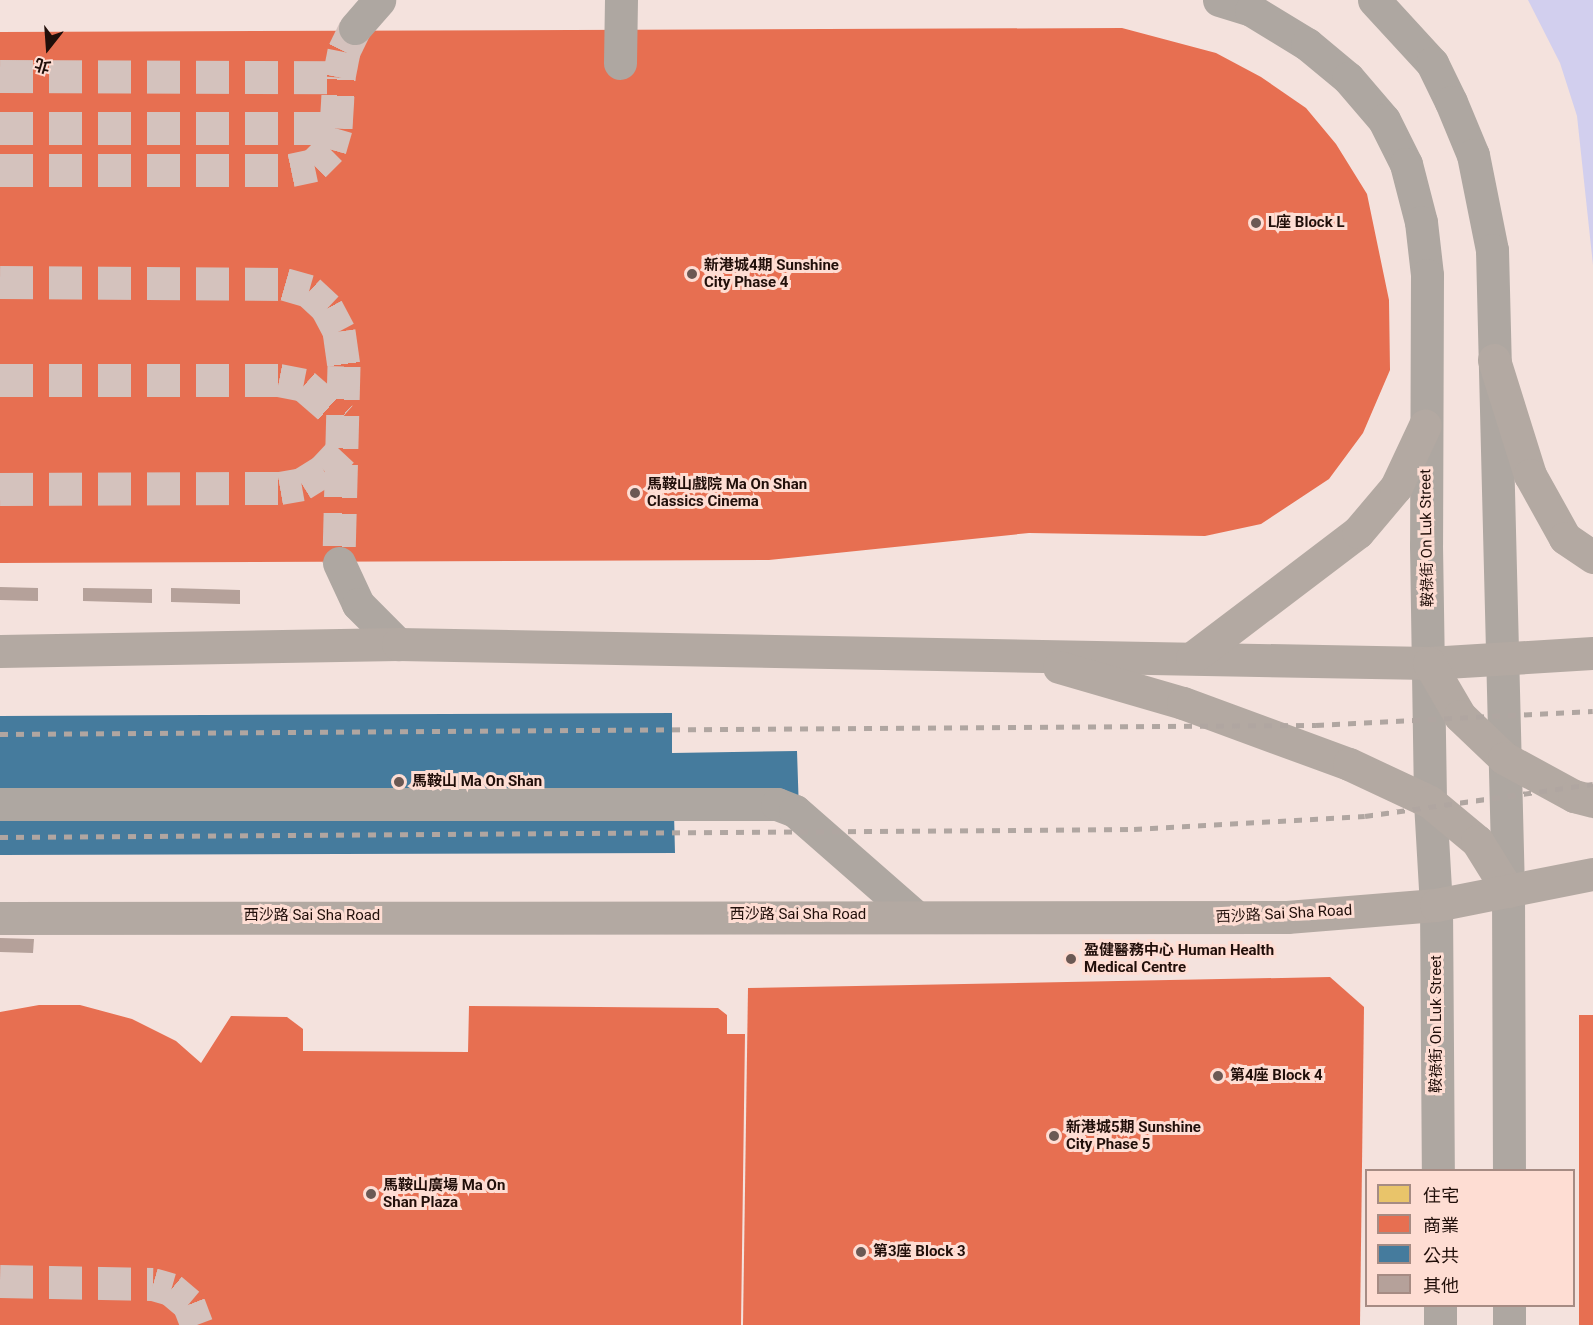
<!DOCTYPE html>
<html>
<head>
<meta charset="utf-8">
<style>
	body { margin:0 }
	#map { position:relative; width:1593px; height:1325px; overflow:hidden; background:#f4e2dd; font-family:Roboto,"Noto Sans TC",sans-serif }
	div>[style] { position:absolute }
	.green>* { inset:0; background:#d2cfee }
	.homes>* { inset:0; background:#e9c46a }
	.shops>* { inset:0; background:#e76f51 }
	.public>* { inset:0; background:#457b9d }
	.building>* { inset:0; background:#b5a19a }
	.minor-tunnel>* { height:33px; margin-top:-16.5px; transform-origin:0; background:repeating-linear-gradient(90deg,#d4c2bd 0 33px,transparent 0 49px) }
	.minor>* { height:33px; margin:-16.5px; padding:0 16.5px; transform-origin:16.5px; border-radius:16.5px; background:#aea7a1 }
	.major>* { height:33px; margin:-16.5px; padding:0 16.5px; transform-origin:16.5px; border-radius:16.5px; background:#b3a9a2 }
	.rail>* { height:4.5px; margin-top:-2.25px; transform-origin:0; background:repeating-linear-gradient(90deg,#b0a6a1 0 8px,transparent 0 16px) }
	.dots>* { width:16px; height:16px; translate:-50% -50%; box-sizing:border-box; border:3px solid #feddd3; border-radius:50% }
	span { translate:-50% -50%; white-space:nowrap; text-align:center; line-height:1.15; -webkit-text-stroke:6px #feddd3; paint-order:stroke }
	.poi-label { font-size:15px; color:#210f0a; font-weight:700 }
	.left { translate:0 -50%; text-align:left }
	.street-label { font-size:15px; color:#210f0a }
	.legend { position:absolute; left:1365px; top:1169px; width:210px; height:138px; box-sizing:border-box; background:#feddd3; border:2px solid #a68b83; margin:0; padding:8px 10px; list-style:none; font-size:18px; color:#210f0a }
	.legend li { display:flex; align-items:center; gap:12px; height:30px }
	.legend b { width:30px; border:2px solid #a68b83 }
	.north { position:absolute; left:18px; top:18px; width:60px; height:60px; -webkit-text-stroke:4px #feddd3; paint-order:stroke; rotate:197deg; font-size:16px; font-weight:700; line-height:24px; text-align:center; color:#210f0a }
	.north::after { content:''; display:block; margin:auto; width:21px; height:27px; background:#210f0a; clip-path:polygon(50% 0,100% 100%,50% 72%,0 100%) }
</style>
</head>
<body>
<div id="map">
	<div class="green">
		<i style="clip-path:polygon(1528px 0,1593px 0,1593px 265px,1577px 116px,1560px 63px)"></i>
	</div>
	<div class="homes">
		<i style="clip-path:polygon(1077px 30px,1077px 68px,1139px 67px,1140px 101px,1076px 102px,1076px 120px,1141px 119px,1141px 152px,1079px 154px,1079px 192px,1006px 193px,1005px 155px,951px 155px,950px 140px,943px 140px,942px 121px,1007px 121px,1007px 104px,943px 104px,942px 85px,950px 86px,949px 71px,1004px 69px,1003px 31px)"></i>
		<i style="clip-path:polygon(806px 31px,807px 69px,862px 68px,862px 83px,870px 83px,869px 102px,805px 103px,806px 121px,870px 120px,870px 139px,862px 139px,863px 154px,809px 154px,809px 193px,736px 194px,734px 155px,680px 157px,680px 141px,672px 142px,672px 122px,737px 122px,736px 104px,672px 105px,672px 86px,679px 86px,679px 71px,734px 70px,732px 32px)"></i>
		<i style="clip-path:polygon(538px 34px,539px 73px,594px 72px,594px 87px,602px 87px,602px 106px,537px 107px,538px 125px,602px 123px,603px 143px,595px 143px,595px 158px,540px 158px,541px 196px,468px 197px,467px 159px,405px 160px,405px 126px,469px 125px,469px 108px,404px 109px,404px 75px,465px 74px,465px 35px)"></i>
		<i style="clip-path:polygon(1291px 141px,1292px 178px,1354px 178px,1355px 212px,1290px 213px,1290px 231px,1355px 230px,1356px 264px,1293px 265px,1294px 303px,1220px 304px,1220px 265px,1157px 266px,1157px 232px,1221px 232px,1222px 215px,1156px 215px,1156px 181px,1218px 181px,1218px 142px)"></i>
		<i style="clip-path:polygon(319px 225px,319px 266px,219px 266px,219px 226px)"></i>
		<i style="clip-path:polygon(671px 397px,671px 435px,734px 435px,734px 468px,670px 470px,670px 487px,735px 486px,736px 521px,673px 521px,674px 559px,600px 560px,599px 521px,537px 522px,537px 489px,602px 488px,601px 471px,536px 472px,536px 438px,598px 437px,597px 398px)"></i>
		<i style="clip-path:polygon(1259px 998px,1260px 1032px,1317px 1030px,1317px 1043px,1337px 1042px,1338px 1068px,1261px 1070px,1262px 1080px,1335px 1078px,1336px 1102px,1316px 1103px,1316px 1116px,1263px 1118px,1263px 1153px,1225px 1154px,1224px 1119px,1213px 1120px,1215px 1155px,1177px 1156px,1175px 1122px,1120px 1123px,1120px 1109px,1101px 1110px,1100px 1086px,1175px 1083px,1174px 1073px,1100px 1075px,1099px 1052px,1118px 1052px,1117px 1037px,1173px 1035px,1172px 1000px,1210px 999px,1211px 1034px,1222px 1034px,1221px 999px)"></i>
		<i style="clip-path:polygon(369px 1142px,389px 1142px,388px 1167px,397px 1166px,397px 1142px,417px 1142px,417px 1153px,429px 1153px,430px 1165px,445px 1165px,446px 1171px,493px 1171px,493px 1193px,479px 1193px,480px 1204px,438px 1204px,438px 1211px,420px 1211px,421px 1224px,437px 1224px,438px 1230px,506px 1230px,506px 1249px,494px 1248px,494px 1265px,430px 1264px,430px 1286px,398px 1286px,398px 1261px,388px 1261px,387px 1286px,356px 1286px,355px 1264px,291px 1264px,291px 1247px,280px 1248px,280px 1229px,348px 1229px,348px 1224px,365px 1224px,365px 1211px,348px 1210px,348px 1203px,306px 1203px,306px 1193px,293px 1193px,292px 1170px,340px 1171px,340px 1164px,356px 1164px,356px 1152px,369px 1152px)"></i>
		<i style="clip-path:polygon(556px 1170px,556px 1174px,624px 1171px,624px 1191px,610px 1191px,610px 1205px,596px 1205px,596px 1220px,606px 1220px,625px 1238px,625px 1248px,639px 1248px,640px 1232px,651px 1232px,651px 1220px,675px 1221px,670px 1286px,676px 1286px,675px 1322px,652px 1322px,652px 1310px,642px 1310px,642px 1291px,617px 1290px,617px 1325px,580px 1325px,579px 1290px,557px 1265px,518px 1265px,519px 1249px,509px 1249px,509px 1230px,563px 1230px,564px 1204px,544px 1204px,544px 1189px,529px 1189px,529px 1171px)"></i>
		<i style="clip-path:polygon(842px 1179px,880px 1179px,880px 1214px,891px 1215px,891px 1179px,929px 1180px,929px 1214px,959px 1214px,958px 1227px,979px 1227px,979px 1252px,929px 1252px,929px 1262px,1003px 1262px,1003px 1286px,983px 1286px,983px 1300px,929px 1300px,929px 1325px,891px 1325px,891px 1300px,880px 1301px,880px 1325px,842px 1325px,842px 1301px,787px 1301px,787px 1287px,768px 1287px,768px 1263px,842px 1263px,842px 1252px,793px 1253px,793px 1230px,811px 1230px,810px 1215px,843px 1215px)"></i>
		<i style="clip-path:polygon(1590px 1206px,1593px 1206px,1593px 1240px,1590px 1240px)"></i>
	</div>
	<div class="shops">
		<i style="clip-path:polygon(1122px 28px,1216px 53px,1261px 77px,1306px 108px,1336px 144px,1367px 194px,1389px 300px,1390px 370px,1363px 433px,1329px 479px,1261px 524px,1205px 536px,1029px 533px,769px 560px,0 563px,0 32px)"></i>
		<i style="clip-path:polygon(1330px 977px,1364px 1007px,1360px 1325px,743px 1325px,748px 988px)"></i>
		<i style="clip-path:polygon(39px 1005px,80px 1005px,132px 1019px,176px 1041px,201px 1063px,231px 1016px,287px 1017px,303px 1029px,303px 1051px,468px 1052px,469px 1006px,718px 1008px,727px 1015px,727px 1034px,745px 1034px,741px 1325px,0 1325px,0 1012px)"></i>
		<i style="clip-path:polygon(1579px 1015px,1593px 1015px,1593px 1325px,1579px 1325px)"></i>
	</div>
	<div class="public">
		<i style="clip-path:polygon(672px 713px,672px 753px,797px 751px,799px 812px,674px 813px,675px 853px,0 855px,0 716px)"></i>
	</div>
	<div class="building">
		<i style="clip-path:polygon(0 587px,38px 588px,38px 601px,0 600px)"></i>
		<i style="clip-path:polygon(83px 588px,152px 589px,152px 603px,83px 601px)"></i>
		<i style="clip-path:polygon(171px 588px,240px 590px,240px 604px,171px 602px)"></i>
		<i style="clip-path:polygon(0 938px,34px 939px,33px 953px,0 952px)"></i>
	</div>
	<div class="minor-tunnel">
		<i style="left:0;top:76px;width:339px;rotate:0.2deg"></i>
		<i style="left:0;top:128px;width:336px"></i>
		<i style="left:0;top:170px;width:291px"></i>
		<i style="left:291px;top:170px;width:24px;rotate:-12deg"></i>
		<i style="left:314px;top:165px;width:23px;rotate:-45deg"></i>
		<i style="left:330px;top:149px;width:22px;rotate:-74deg"></i>
		<i style="left:336px;top:128px;width:51px;rotate:-86.6deg"></i>
		<i style="left:339px;top:77px;width:26px;rotate:-79deg"></i>
		<i style="left:344px;top:51px;width:25px;rotate:-64deg"></i>
		<i style="left:0;top:282px;width:285px;rotate:0.4deg"></i>
		<i style="left:285px;top:284px;width:25px;rotate:16deg"></i>
		<i style="left:309px;top:291px;width:25px;rotate:43deg"></i>
		<i style="left:327px;top:308px;width:26px;rotate:62deg"></i>
		<i style="left:339px;top:331px;width:35px;rotate:82deg"></i>
		<i style="left:344px;top:366px;width:197px;rotate:91.5deg"></i>
		<i style="left:0;top:380px;width:279px"></i>
		<i style="left:279px;top:380px;width:25px;rotate:11deg"></i>
		<i style="left:304px;top:385px;width:50px;rotate:41deg"></i>
		<i style="left:0;top:489px;width:280px;rotate:-0.2deg"></i>
		<i style="left:280px;top:488px;width:22px;rotate:-10deg"></i>
		<i style="left:302px;top:484px;width:26px;rotate:-32deg"></i>
		<i style="left:324px;top:470px;width:26px;rotate:-47deg"></i>
		<i style="left:0;top:1281px;width:153px;rotate:1.1deg"></i>
		<i style="left:153px;top:1284px;width:19px;rotate:16deg"></i>
		<i style="left:171px;top:1289px;width:23px;rotate:40deg"></i>
		<i style="left:189px;top:1304px;width:22px;rotate:69deg"></i>
	</div>
	<div class="minor">
		<i style="left:1219px;top:0;width:34px;rotate:17deg"></i>
		<i style="left:1251px;top:10px;width:66px;rotate:31.3deg"></i>
		<i style="left:1307px;top:44px;width:53px;rotate:39.7deg"></i>
		<i style="left:1348px;top:78px;width:55px;rotate:49.4deg"></i>
		<i style="left:1384px;top:120px;width:49px;rotate:63.4deg"></i>
		<i style="left:1406px;top:164px;width:60px;rotate:75.5deg"></i>
		<i style="left:1421px;top:222px;width:53px;rotate:83.5deg"></i>
		<i style="left:1427px;top:275px;width:270px;rotate:90.2deg"></i>
		<i style="left:1426px;top:545px;width:257px;rotate:89.1deg"></i>
		<i style="left:1430px;top:802px;width:103px;rotate:86.7deg"></i>
		<i style="left:1436px;top:905px;width:265px;rotate:89.6deg"></i>
		<i style="left:1374px;top:0;width:86px;rotate:47.4deg"></i>
		<i style="left:1432px;top:63px;width:43px;rotate:64deg"></i>
		<i style="left:1451px;top:102px;width:57px;rotate:67.5deg"></i>
		<i style="left:1473px;top:155px;width:97px;rotate:78.7deg"></i>
		<i style="left:1492px;top:250px;width:641px;rotate:88.57deg"></i>
		<i style="left:1508px;top:891px;width:279px;rotate:89.8deg"></i>
		<i style="left:355px;top:28px;width:37px;rotate:-49deg"></i>
		<i style="left:620px;top:63px;width:63px;rotate:-89.1deg"></i>
		<i style="left:339px;top:563px;width:45px;rotate:65.1deg"></i>
		<i style="left:358px;top:604px;width:57px;rotate:45deg"></i>
		<i style="left:0;top:804px;width:777px"></i>
		<i style="left:777px;top:804px;width:19px;rotate:21deg"></i>
		<i style="left:795px;top:811px;width:159px;rotate:41.2deg"></i>
		<i style="left:1440px;top:1306px;width:19px;rotate:90deg"></i>
		<i style="left:1509px;top:1306px;width:19px;rotate:90deg"></i>
	</div>
	<div class="major">
		<i style="left:1494px;top:360px;width:121px;rotate:72.6deg"></i>
		<i style="left:1530px;top:475px;width:72px;rotate:60.9deg"></i>
		<i style="left:1565px;top:538px;width:34px;rotate:34deg"></i>
		<i style="left:0;top:651px;width:398px;rotate:-1deg"></i>
		<i style="left:398px;top:644px;width:1031px;rotate:1.06deg"></i>
		<i style="left:1429px;top:663px;width:164px;rotate:-3.5deg"></i>
		<i style="left:1192px;top:658px;width:208px;rotate:-37.2deg"></i>
		<i style="left:1358px;top:532px;width:59px;rotate:-49.8deg"></i>
		<i style="left:1396px;top:487px;width:68px;rotate:-64.9deg"></i>
		<i style="left:1429px;top:663px;width:61px;rotate:59.7deg"></i>
		<i style="left:1460px;top:716px;width:61px;rotate:43.7deg"></i>
		<i style="left:1504px;top:758px;width:80px;rotate:28.5deg"></i>
		<i style="left:1574px;top:796px;width:20px;rotate:15deg"></i>
		<i style="left:1059px;top:667px;width:129px;rotate:16.2deg"></i>
		<i style="left:1183px;top:703px;width:177px;rotate:20.2deg"></i>
		<i style="left:1349px;top:764px;width:89px;rotate:25.1deg"></i>
		<i style="left:1430px;top:802px;width:61px;rotate:39.7deg"></i>
		<i style="left:1477px;top:841px;width:59px;rotate:58.2deg"></i>
		<i style="left:0;top:918px;width:1287px;rotate:-0.04deg"></i>
		<i style="left:1287px;top:917px;width:149px;rotate:-4.6deg"></i>
		<i style="left:1436px;top:905px;width:160px;rotate:-11.2deg"></i>
	</div>
	<div class="rail">
		<i style="left:0;top:734px;width:1316px;rotate:-0.39deg"></i>
		<i style="left:1316px;top:725px;width:277px;rotate:-2.9deg"></i>
		<i style="left:0;top:837px;width:1134px;rotate:-0.4deg"></i>
		<i style="left:1134px;top:829px;width:231px;rotate:-3.2deg"></i>
		<i style="left:1365px;top:816px;width:230px;rotate:-8deg"></i>
	</div>
	<div class="dots">
		<i style="left:1256px;top:223px;background:#6b5954"></i>
		<i style="left:692px;top:274px;background:#6b5954"></i>
		<i style="left:635px;top:493px;background:#6b5954"></i>
		<i style="left:399px;top:782px;background:#6b5954"></i>
		<i style="left:1071px;top:959px;background:#6b5954"></i>
		<i style="left:1218px;top:1076px;background:#6b5954"></i>
		<i style="left:1054px;top:1136px;background:#6b5954"></i>
		<i style="left:371px;top:1194px;background:#6b5954"></i>
		<i style="left:861px;top:1252px;background:#6b5954"></i>
	</div>
	<div class="poi-label">
		<span class="left" style="left:1268px;top:223px">L座 Block L</span>
		<span class="left" style="left:704px;top:274px">新港城4期 Sunshine<br>City Phase 4</span>
		<span class="left" style="left:647px;top:493px">馬鞍山戲院 Ma On Shan<br>Classics Cinema</span>
		<span class="left" style="left:412px;top:782px">馬鞍山 Ma On Shan</span>
		<span class="left" style="left:1084px;top:959px">盈健醫務中心 Human Health<br>Medical Centre</span>
		<span class="left" style="left:1230px;top:1076px">第4座 Block 4</span>
		<span class="left" style="left:1066px;top:1136px">新港城5期 Sunshine<br>City Phase 5</span>
		<span class="left" style="left:383px;top:1194px">馬鞍山廣場 Ma On<br>Shan Plaza</span>
		<span class="left" style="left:873px;top:1252px">第3座 Block 3</span>
	</div>
	<div class="street-label">
		<span style="left:1427px;top:538px;rotate:-91deg">鞍祿街 On Luk Street</span>
		<span style="left:1284px;top:914px;rotate:-3deg">西沙路 Sai Sha Road</span>
		<span style="left:798px;top:915px">西沙路 Sai Sha Road</span>
		<span style="left:312px;top:916px">西沙路 Sai Sha Road</span>
		<span style="left:1437px;top:1024px;rotate:-90deg">鞍祿街 On Luk Street</span>
	</div>
	<ul class="legend">
	<li><b style="height:16px;background:#e9c46a"></b>住宅</li>
	<li><b style="height:16px;background:#e76f51"></b>商業</li>
	<li><b style="height:16px;background:#457b9d"></b>公共</li>
	<li><b style="height:16px;background:#b5a19a"></b>其他</li>
	</ul>
	<div class="north">北</div>
</div>
</body>
</html>
